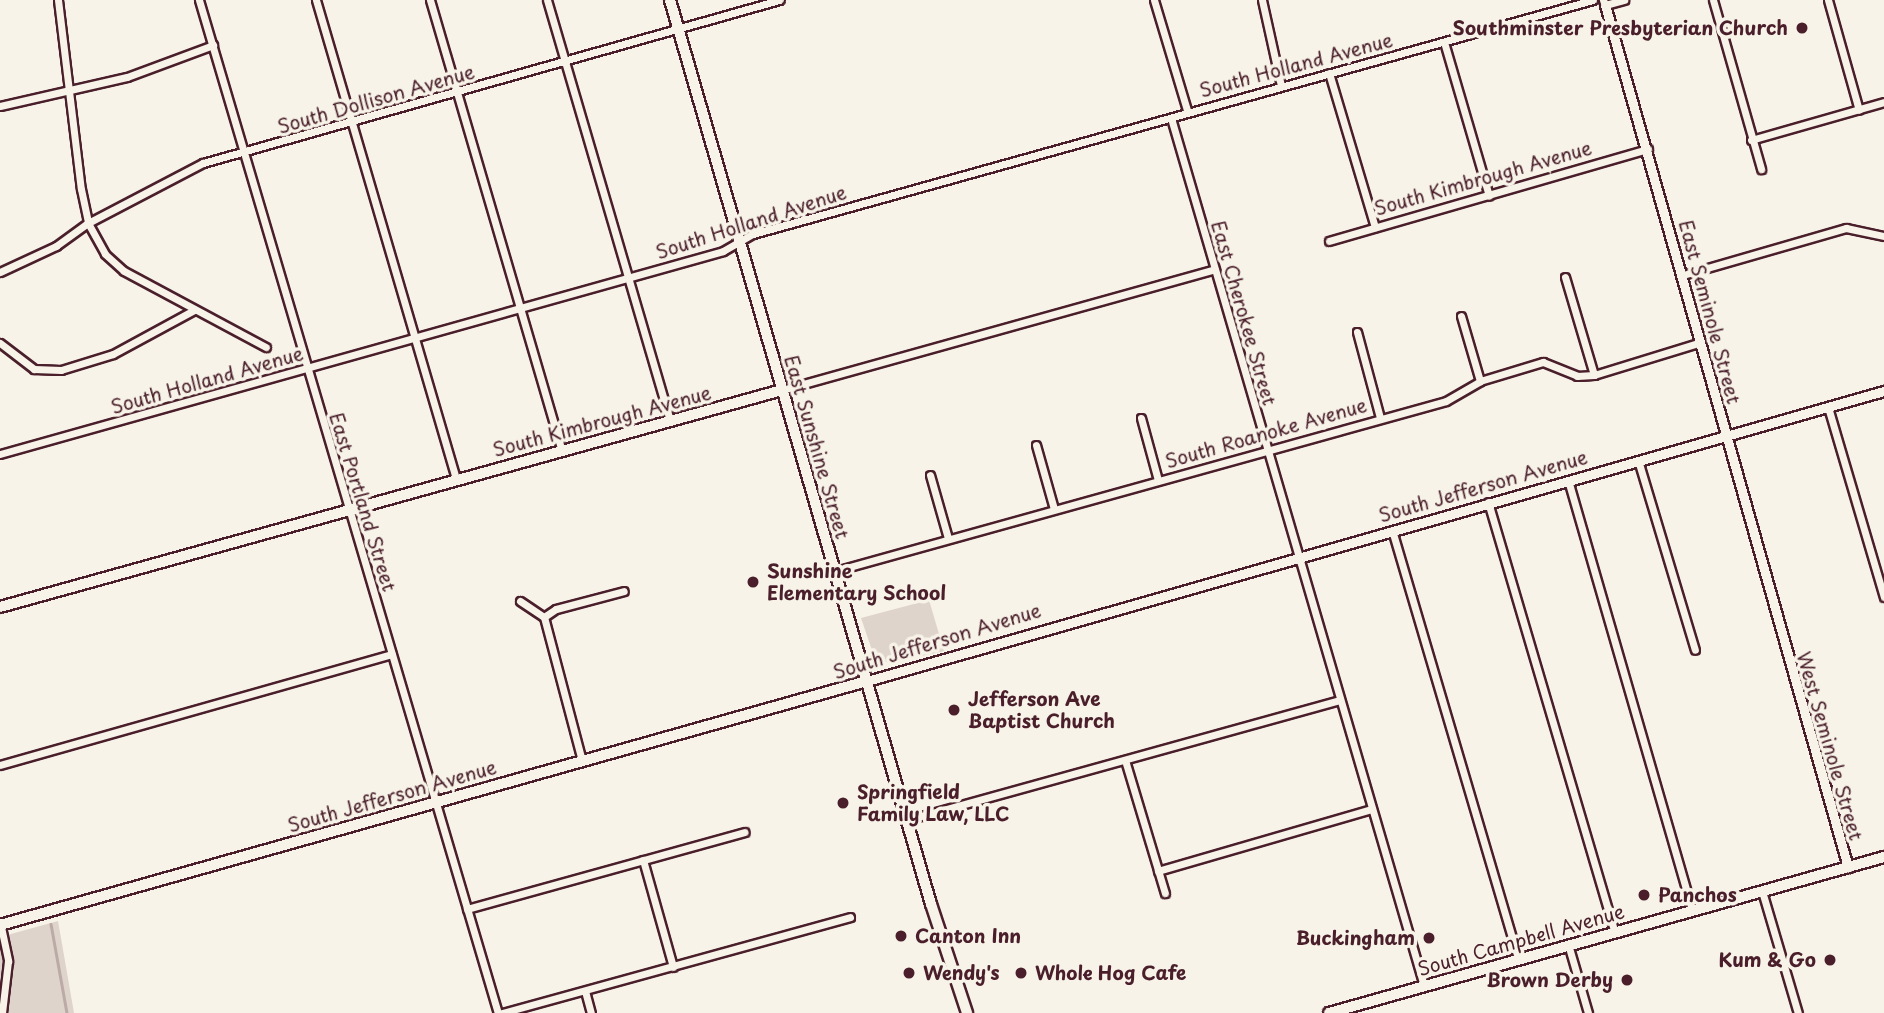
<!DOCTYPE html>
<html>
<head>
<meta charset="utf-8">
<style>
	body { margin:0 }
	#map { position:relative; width:1884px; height:1013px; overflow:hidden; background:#f7f3e8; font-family:"Playpen Sans",sans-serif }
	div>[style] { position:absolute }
	.green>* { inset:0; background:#ded4cc }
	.stream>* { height:2.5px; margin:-1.25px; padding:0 1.25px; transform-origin:1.25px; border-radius:1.25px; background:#bcaaa7 }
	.roads { filter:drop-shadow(2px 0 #4a1f2b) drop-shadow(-2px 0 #4a1f2b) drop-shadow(0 2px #4a1f2b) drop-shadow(0 -2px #4a1f2b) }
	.minor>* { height:7px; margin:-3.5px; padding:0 3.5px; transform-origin:3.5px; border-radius:3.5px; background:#f7f3e8 }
	.tertiary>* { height:9px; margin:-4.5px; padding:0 4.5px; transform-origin:4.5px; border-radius:4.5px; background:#f7f3e8 }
	.secondary>* { height:10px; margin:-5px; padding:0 5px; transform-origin:5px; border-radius:5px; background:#f7f3e8 }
	.primary>* { height:10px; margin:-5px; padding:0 5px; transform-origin:5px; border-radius:5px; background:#f7f3e8 }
	.dots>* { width:19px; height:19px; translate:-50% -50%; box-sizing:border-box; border:4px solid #f7f3e8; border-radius:50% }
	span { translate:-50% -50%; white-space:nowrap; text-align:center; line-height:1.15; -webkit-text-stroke:7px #f7f3e8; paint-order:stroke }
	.poi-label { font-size:19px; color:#4a1f2b; font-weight:700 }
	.right { translate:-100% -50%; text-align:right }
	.left { translate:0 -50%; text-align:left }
	.street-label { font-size:19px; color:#4a1f2b }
</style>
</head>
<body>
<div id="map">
	<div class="green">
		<i style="clip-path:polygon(929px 600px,944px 651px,890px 663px,875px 659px,861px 618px)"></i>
		<i style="clip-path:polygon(58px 921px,74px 1013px,0 1013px,0 937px)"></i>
	</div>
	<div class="stream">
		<i style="left:51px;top:924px;width:90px;rotate:79.8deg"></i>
	</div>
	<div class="roads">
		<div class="minor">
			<i style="left:58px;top:0;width:190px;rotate:83.1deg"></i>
			<i style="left:81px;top:189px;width:35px;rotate:78deg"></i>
			<i style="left:88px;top:223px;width:35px;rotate:61deg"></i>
			<i style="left:105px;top:254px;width:25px;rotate:42deg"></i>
			<i style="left:124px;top:271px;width:161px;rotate:28.2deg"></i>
			<i style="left:199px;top:0;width:1056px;rotate:73.56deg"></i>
			<i style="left:316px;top:0;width:499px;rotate:73.7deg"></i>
			<i style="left:430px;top:0;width:469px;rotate:73.7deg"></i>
			<i style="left:547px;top:0;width:438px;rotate:73.7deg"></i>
			<i style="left:1154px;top:0;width:115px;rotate:73.3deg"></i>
			<i style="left:1262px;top:0;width:88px;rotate:77.5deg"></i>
			<i style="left:1603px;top:0;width:5px;rotate:68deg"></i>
			<i style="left:1605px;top:5px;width:20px;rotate:-15deg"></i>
			<i style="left:1713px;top:0;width:176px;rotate:74.1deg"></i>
			<i style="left:1828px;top:0;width:114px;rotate:74.3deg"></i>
			<i style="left:1444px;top:42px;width:160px;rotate:73.7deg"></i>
			<i style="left:1329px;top:73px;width:161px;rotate:73.4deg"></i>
			<i style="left:0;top:106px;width:130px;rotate:-12.9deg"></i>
			<i style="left:127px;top:77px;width:92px;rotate:-20.4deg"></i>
			<i style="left:1171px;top:118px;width:904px;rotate:73.75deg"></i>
			<i style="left:1751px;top:140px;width:138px;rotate:-15.9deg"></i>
			<i style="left:1329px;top:241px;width:332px;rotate:-16.1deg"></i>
			<i style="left:0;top:272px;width:62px;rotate:-24.9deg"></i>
			<i style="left:56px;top:246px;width:39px;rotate:-36deg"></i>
			<i style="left:88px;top:223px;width:130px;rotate:-27.6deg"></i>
			<i style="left:203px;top:163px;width:599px;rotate:-15.8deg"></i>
			<i style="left:1683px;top:275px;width:170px;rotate:-16.1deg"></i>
			<i style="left:1846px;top:228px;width:39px;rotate:12deg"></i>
			<i style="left:1565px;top:277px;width:102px;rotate:73.5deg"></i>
			<i style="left:1461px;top:316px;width:68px;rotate:73.7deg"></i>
			<i style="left:1357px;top:332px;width:89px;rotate:75deg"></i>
			<i style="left:0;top:343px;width:43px;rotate:37.4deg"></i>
			<i style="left:34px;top:369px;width:27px;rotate:2deg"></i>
			<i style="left:61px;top:370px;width:54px;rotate:-17.1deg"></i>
			<i style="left:113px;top:354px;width:92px;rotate:-28.5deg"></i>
			<i style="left:782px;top:390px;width:449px;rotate:-15.6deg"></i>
			<i style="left:1828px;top:407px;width:198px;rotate:73.6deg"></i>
			<i style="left:1141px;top:418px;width:64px;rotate:74.7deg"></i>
			<i style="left:1036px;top:445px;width:66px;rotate:74.3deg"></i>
			<i style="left:0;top:454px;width:751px;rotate:-15.68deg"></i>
			<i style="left:723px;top:251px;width:34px;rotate:-30deg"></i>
			<i style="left:753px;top:234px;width:872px;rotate:-15.57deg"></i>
			<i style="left:1638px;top:460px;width:198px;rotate:73.3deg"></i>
			<i style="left:930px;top:475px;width:66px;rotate:74.1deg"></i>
			<i style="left:1568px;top:480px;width:448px;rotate:73.9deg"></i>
			<i style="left:1488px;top:502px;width:447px;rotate:73.6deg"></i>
			<i style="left:1392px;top:530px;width:446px;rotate:73.6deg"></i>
			<i style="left:835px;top:571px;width:634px;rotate:-15.55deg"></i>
			<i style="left:1446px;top:401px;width:39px;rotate:-30deg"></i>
			<i style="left:1480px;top:381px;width:66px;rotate:-16.8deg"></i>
			<i style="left:1543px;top:362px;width:37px;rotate:22deg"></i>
			<i style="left:1577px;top:376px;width:17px;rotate:-3deg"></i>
			<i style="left:1594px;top:375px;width:112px;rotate:-17.1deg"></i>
			<i style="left:520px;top:601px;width:29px;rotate:34deg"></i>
			<i style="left:544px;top:617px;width:149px;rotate:75.2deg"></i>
			<i style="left:544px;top:617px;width:14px;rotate:-34deg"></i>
			<i style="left:556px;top:609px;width:70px;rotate:-14.8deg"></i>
			<i style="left:1125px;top:760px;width:139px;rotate:73.3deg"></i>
			<i style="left:0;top:765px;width:407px;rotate:-15.8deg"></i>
			<i style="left:907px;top:820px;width:448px;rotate:-15.5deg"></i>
			<i style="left:643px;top:860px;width:111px;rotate:74.3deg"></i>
			<i style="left:1158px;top:871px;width:222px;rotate:-16.2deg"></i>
			<i style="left:1762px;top:891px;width:127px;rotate:73.6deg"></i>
			<i style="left:467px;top:909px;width:288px;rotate:-15.5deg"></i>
			<i style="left:0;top:922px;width:40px;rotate:78deg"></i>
			<i style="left:8px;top:961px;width:52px;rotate:96.6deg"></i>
			<i style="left:1568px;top:944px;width:72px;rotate:73.8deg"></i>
			<i style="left:585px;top:991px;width:23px;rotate:75deg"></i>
			<i style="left:502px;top:1013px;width:361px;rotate:-15.4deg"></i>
		</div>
		<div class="tertiary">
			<i style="left:1605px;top:5px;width:896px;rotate:74.26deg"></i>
			<i style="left:867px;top:681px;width:1058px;rotate:-15.92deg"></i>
		</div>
		<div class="secondary">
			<i style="left:0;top:607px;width:812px;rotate:-15.51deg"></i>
			<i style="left:0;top:925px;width:901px;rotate:-15.72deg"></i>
		</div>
		<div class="primary">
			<i style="left:670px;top:0;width:941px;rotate:73.9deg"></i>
			<i style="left:931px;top:904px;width:115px;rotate:71.7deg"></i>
			<i style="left:1329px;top:1013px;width:577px;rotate:-15.7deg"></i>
		</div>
	</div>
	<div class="dots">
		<i style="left:1802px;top:28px;background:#4a1f2b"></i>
		<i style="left:753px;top:582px;background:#4a1f2b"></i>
		<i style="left:954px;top:710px;background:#4a1f2b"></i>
		<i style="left:843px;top:803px;background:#4a1f2b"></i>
		<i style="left:1644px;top:895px;background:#4a1f2b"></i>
		<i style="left:901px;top:936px;background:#4a1f2b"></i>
		<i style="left:1429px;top:938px;background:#4a1f2b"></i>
		<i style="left:1830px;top:960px;background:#4a1f2b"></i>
		<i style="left:909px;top:973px;background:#4a1f2b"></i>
		<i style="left:1021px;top:973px;background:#4a1f2b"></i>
		<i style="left:1627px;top:980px;background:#4a1f2b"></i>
	</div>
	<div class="poi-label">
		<span class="right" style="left:1788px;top:28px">Southminster Presbyterian Church</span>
		<span class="left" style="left:767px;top:582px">Sunshine<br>Elementary School</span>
		<span class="left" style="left:968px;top:710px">Jefferson Ave<br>Baptist Church</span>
		<span class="left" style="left:857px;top:803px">Springfield<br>Family Law, LLC</span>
		<span class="left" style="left:1658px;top:895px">Panchos</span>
		<span class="left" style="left:915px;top:936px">Canton Inn</span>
		<span class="right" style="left:1415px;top:938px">Buckingham</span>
		<span class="right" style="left:1816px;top:960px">Kum &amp; Go</span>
		<span class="left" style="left:923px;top:973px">Wendy's</span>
		<span class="left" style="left:1035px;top:973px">Whole Hog Cafe</span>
		<span class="right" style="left:1613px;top:980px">Brown Derby</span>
	</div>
	<div class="street-label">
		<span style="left:1296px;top:65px;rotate:-15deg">South Holland Avenue</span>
		<span style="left:376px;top:99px;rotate:-16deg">South Dollison Avenue</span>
		<span style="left:1483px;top:178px;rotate:-16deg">South Kimbrough Avenue</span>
		<span style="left:751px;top:222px;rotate:-18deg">South Holland Avenue</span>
		<span style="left:1710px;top:312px;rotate:75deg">East Seminole Street</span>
		<span style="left:1244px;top:313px;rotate:74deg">East Cherokee Street</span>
		<span style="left:207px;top:380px;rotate:-16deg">South Holland Avenue</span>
		<span style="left:602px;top:421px;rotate:-15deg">South Kimbrough Avenue</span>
		<span style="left:1266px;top:433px;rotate:-16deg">South Roanoke Avenue</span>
		<span style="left:817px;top:447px;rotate:74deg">East Sunshine Street</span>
		<span style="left:1483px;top:486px;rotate:-16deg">South Jefferson Avenue</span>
		<span style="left:363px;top:502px;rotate:73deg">East Portland Street</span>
		<span style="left:937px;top:641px;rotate:-17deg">South Jefferson Avenue</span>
		<span style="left:1830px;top:746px;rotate:74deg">West Seminole Street</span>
		<span style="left:392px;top:796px;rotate:-16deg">South Jefferson Avenue</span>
		<span style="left:1521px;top:940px;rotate:-16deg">South Campbell Avenue</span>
	</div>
</div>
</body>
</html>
